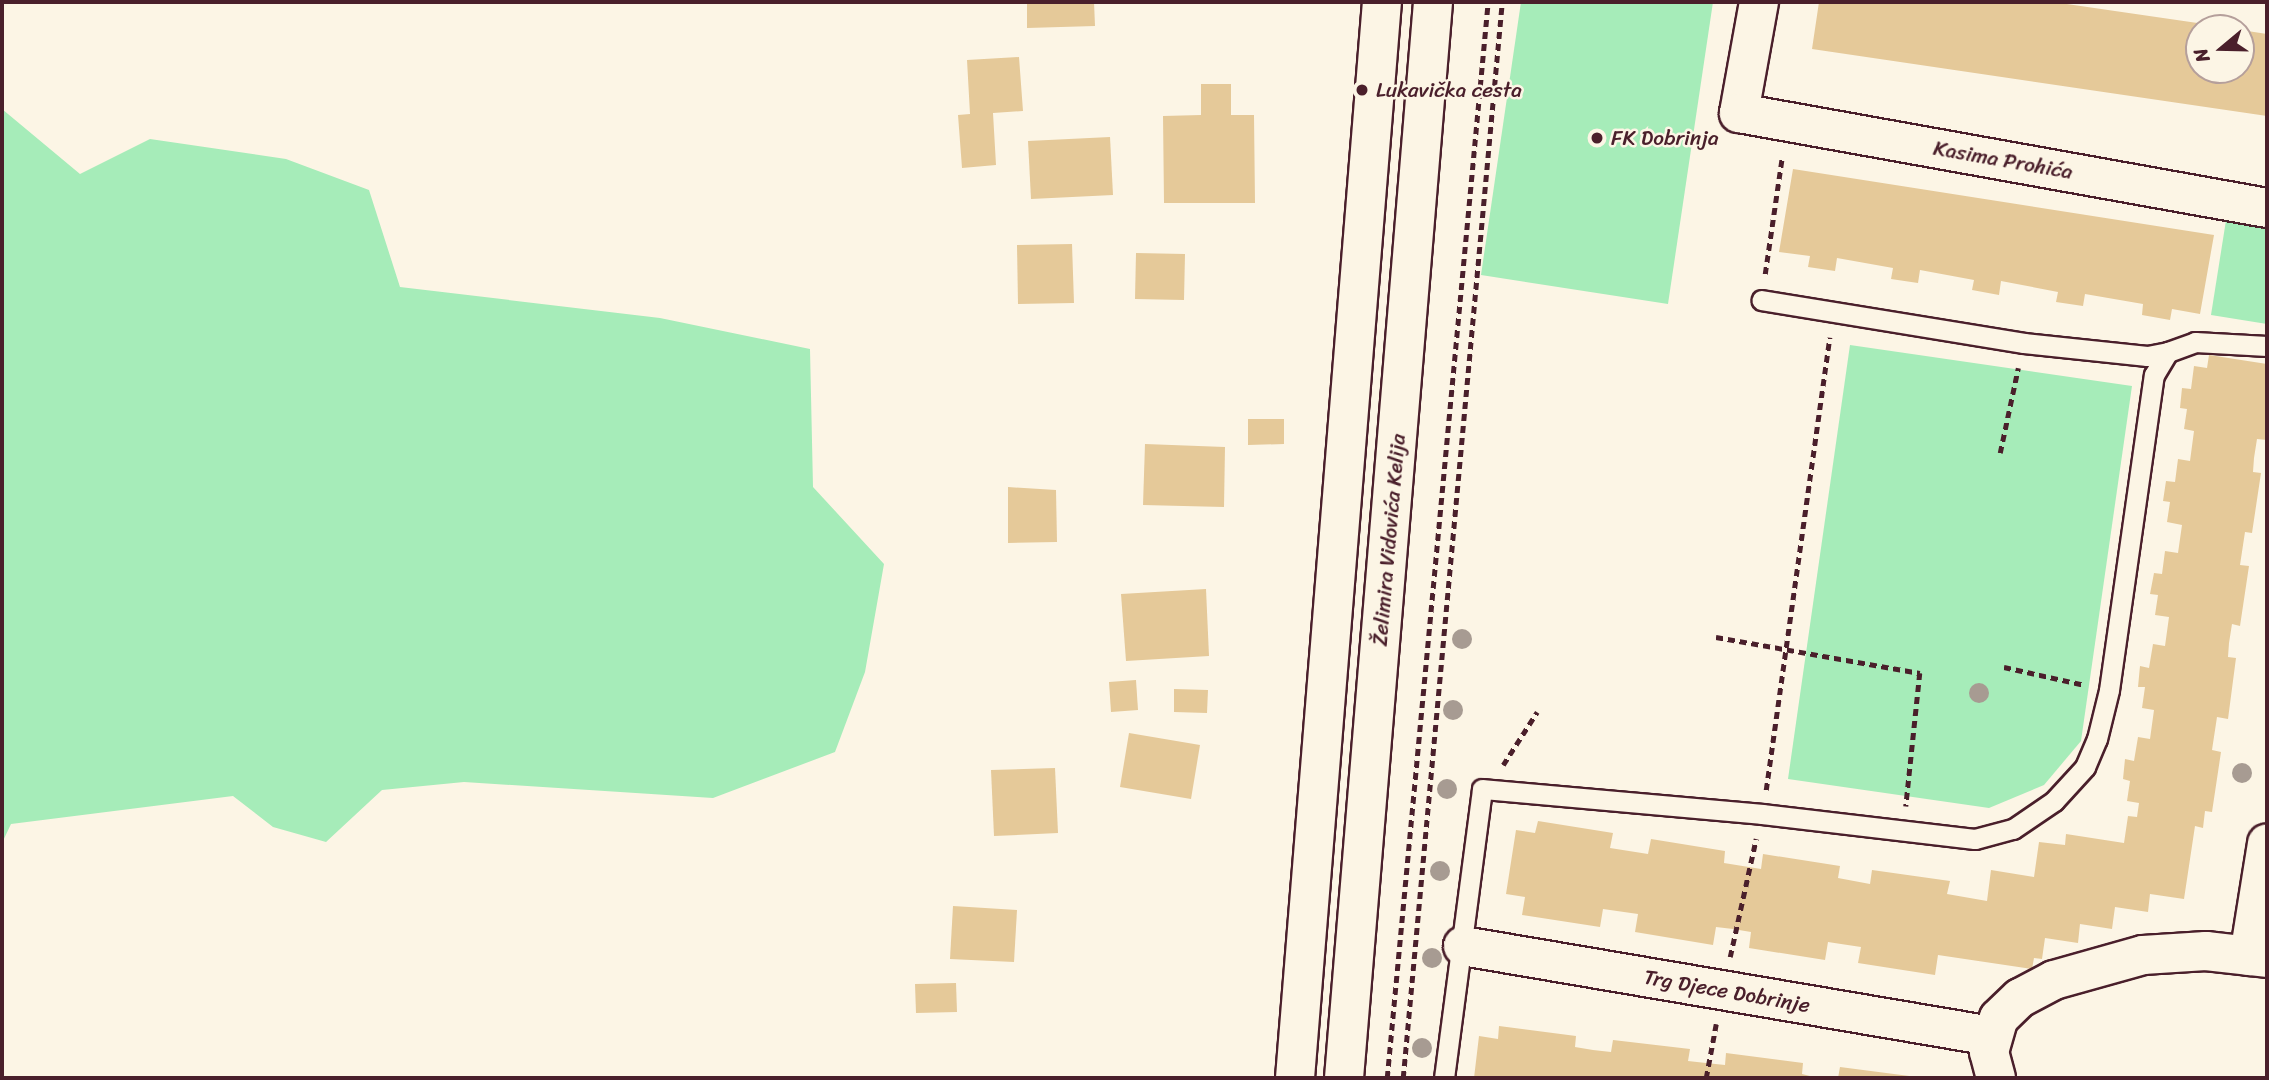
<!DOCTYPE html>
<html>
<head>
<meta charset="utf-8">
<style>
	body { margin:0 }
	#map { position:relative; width:2269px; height:1080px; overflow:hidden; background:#fcf5e5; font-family:Sriracha,sans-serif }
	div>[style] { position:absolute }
	.green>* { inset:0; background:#a6ecb9 }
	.building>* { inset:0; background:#e5c999 }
	.path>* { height:4.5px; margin-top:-2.25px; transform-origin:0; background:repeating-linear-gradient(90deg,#4a1f2b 0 7px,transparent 0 12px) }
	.roads { filter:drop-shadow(2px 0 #4a1f2b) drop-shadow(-2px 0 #4a1f2b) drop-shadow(0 2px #4a1f2b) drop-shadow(0 -2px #4a1f2b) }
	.service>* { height:19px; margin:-9.5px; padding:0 9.5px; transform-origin:9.5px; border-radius:9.5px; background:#fcf5e5 }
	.minor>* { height:38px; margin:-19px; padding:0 19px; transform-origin:19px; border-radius:19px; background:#fcf5e5 }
	.secondary>* { height:38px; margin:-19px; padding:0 19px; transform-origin:19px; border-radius:19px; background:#fcf5e5 }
	.trees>* { width:20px; height:20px; margin:-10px; border-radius:50%; background:#a79b92 }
	.dots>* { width:19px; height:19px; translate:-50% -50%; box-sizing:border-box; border:4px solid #fcf5e5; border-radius:50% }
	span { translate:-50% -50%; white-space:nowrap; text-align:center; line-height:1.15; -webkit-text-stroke:5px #fcf5e5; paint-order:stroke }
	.poi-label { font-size:21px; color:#4a1f2b }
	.left { translate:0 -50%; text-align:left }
	.street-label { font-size:21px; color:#4a1f2b }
	.frame { position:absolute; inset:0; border:4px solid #4a1f2b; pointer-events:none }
	.north { position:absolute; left:2185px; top:14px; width:70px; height:70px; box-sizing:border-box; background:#fcf5e5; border:2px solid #b59f9b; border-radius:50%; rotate:251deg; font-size:19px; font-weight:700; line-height:28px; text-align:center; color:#4a1f2b }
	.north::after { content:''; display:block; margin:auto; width:24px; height:32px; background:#4a1f2b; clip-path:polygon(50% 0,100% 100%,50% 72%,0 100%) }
</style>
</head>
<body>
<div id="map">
	<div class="green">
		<i style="clip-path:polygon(1521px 2px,1713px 2px,1668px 304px,1481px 275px)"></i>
		<i style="clip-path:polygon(2px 109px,80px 174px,150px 139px,286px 159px,369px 190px,400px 287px,660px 318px,810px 349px,813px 487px,884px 564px,865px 672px,835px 752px,713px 798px,464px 782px,382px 790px,326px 842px,273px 827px,233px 796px,11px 824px,2px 843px)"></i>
		<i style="clip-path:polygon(2227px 214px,2267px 220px,2267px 324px,2211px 315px)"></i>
		<i style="clip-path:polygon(1850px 345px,2132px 386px,2081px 741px,2044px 785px,1989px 808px,1788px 779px)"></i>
	</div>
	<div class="building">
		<i style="clip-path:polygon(1027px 2px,1094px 2px,1095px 26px,1027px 28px)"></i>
		<i style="clip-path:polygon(1819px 2px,2053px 2px,2218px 26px,2199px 28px,2199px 70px,2241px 70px,2241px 30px,2267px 34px,2267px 116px,1812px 49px)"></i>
		<i style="clip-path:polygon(1019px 57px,1023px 111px,993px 113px,996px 165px,962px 168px,958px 115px,970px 114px,967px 60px)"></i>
		<i style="clip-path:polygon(1201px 84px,1231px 84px,1231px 115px,1254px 115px,1255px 203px,1164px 203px,1163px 116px,1201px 115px)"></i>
		<i style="clip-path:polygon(1110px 137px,1113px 195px,1031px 199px,1028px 141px)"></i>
		<i style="clip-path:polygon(1793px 169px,2214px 235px,2200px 314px,2172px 309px,2170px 320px,2142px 315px,2143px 304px,2085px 294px,2083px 306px,2056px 302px,2058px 292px,2001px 281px,1999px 295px,1972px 290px,1974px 280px,1920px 270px,1918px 283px,1891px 279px,1893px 268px,1837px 258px,1835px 271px,1808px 267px,1810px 256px,1779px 252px)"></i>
		<i style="clip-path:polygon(1072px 244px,1074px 303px,1018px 304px,1017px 245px)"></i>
		<i style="clip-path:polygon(1136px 253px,1185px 254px,1184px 300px,1135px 299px)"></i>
		<i style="clip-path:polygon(2209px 355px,2267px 364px,2267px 440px,2257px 439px,2254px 458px,2253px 472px,2261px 473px,2252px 533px,2245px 532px,2240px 565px,2249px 566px,2240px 626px,2232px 624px,2229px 643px,2228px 657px,2236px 658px,2228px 719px,2217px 717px,2212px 750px,2221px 752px,2212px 812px,2205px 811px,2203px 828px,2195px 826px,2184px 899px,2150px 894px,2148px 912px,2115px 907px,2112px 929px,2080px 924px,2078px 943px,2045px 938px,2042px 959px,2034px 958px,2032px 969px,1938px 955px,1935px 975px,1858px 963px,1861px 947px,1841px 944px,1828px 942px,1825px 960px,1749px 948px,1751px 932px,1733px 929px,1716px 927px,1713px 945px,1635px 932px,1638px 914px,1603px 909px,1600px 927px,1522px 915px,1525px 897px,1506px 894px,1516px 830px,1535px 833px,1538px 821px,1613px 833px,1610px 848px,1648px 854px,1651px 839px,1725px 851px,1724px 863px,1761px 869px,1763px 854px,1840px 866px,1838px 878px,1870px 884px,1872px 870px,1950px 881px,1947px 894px,1987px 901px,1991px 870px,2034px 877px,2039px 842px,2065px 845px,2066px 834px,2124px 843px,2128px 816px,2137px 817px,2139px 803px,2127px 801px,2130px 781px,2123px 779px,2125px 759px,2134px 761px,2138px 737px,2150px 739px,2154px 710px,2142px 708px,2145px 687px,2138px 687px,2140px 666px,2149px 668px,2153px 644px,2165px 646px,2169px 617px,2155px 615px,2158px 595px,2150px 594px,2154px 573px,2162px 574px,2165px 551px,2178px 553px,2182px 525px,2167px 522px,2170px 502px,2163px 501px,2166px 481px,2175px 482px,2178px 459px,2190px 461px,2194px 431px,2184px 429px,2187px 409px,2180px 408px,2182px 388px,2191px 389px,2194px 366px,2207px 368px)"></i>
		<i style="clip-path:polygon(1248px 419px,1284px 419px,1284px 444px,1248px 445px)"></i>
		<i style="clip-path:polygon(1145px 444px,1225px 447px,1224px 507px,1143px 505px)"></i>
		<i style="clip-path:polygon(1008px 487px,1056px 490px,1057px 542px,1008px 543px)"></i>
		<i style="clip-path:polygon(1206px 589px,1209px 656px,1126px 661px,1121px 594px)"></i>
		<i style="clip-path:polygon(1136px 680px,1138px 710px,1111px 712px,1109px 682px)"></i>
		<i style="clip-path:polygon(1174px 689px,1208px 690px,1207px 713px,1174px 712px)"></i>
		<i style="clip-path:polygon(1129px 733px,1200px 745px,1191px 799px,1120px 787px)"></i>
		<i style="clip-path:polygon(1055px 768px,1058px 833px,994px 836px,991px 770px)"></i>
		<i style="clip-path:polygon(953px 906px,1017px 910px,1014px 962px,950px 959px)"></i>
		<i style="clip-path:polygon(956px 983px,957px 1012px,916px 1013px,915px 984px)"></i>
		<i style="clip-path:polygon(1499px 1026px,1576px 1036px,1575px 1047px,1593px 1050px,1611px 1052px,1613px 1040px,1690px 1049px,1688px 1061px,1706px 1063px,1725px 1065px,1726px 1053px,1803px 1063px,1802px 1074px,1818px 1078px,1474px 1078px,1479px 1036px,1498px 1039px)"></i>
		<i style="clip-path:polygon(1840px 1067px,1917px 1077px,1917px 1078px,1838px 1078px)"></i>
	</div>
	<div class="path">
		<i style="left:1765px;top:274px;width:117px;rotate:-81.7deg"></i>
		<i style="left:2000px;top:453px;width:87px;rotate:-78deg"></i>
		<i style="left:1716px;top:637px;width:207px;rotate:10deg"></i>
		<i style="left:1920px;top:673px;width:134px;rotate:96deg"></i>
		<i style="left:2004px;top:667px;width:83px;rotate:12.5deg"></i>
		<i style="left:1503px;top:765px;width:63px;rotate:-57.3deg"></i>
		<i style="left:1766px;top:790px;width:457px;rotate:-82deg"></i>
		<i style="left:1730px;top:957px;width:121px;rotate:-77.6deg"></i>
		<i style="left:1387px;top:1078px;width:1081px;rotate:-84.64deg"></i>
		<i style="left:1403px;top:1078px;width:1081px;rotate:-84.74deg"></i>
		<i style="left:1706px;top:1078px;width:55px;rotate:-79.5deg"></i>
	</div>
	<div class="roads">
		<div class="service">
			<i style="left:2168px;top:352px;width:29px;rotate:-20deg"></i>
			<i style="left:2195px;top:342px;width:72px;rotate:3.2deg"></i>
			<i style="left:1444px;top:1078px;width:291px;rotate:-82.5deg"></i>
			<i style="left:1482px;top:789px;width:281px;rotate:5.1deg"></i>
			<i style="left:1762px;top:814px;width:214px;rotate:6.7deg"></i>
			<i style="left:1975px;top:839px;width:39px;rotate:-15deg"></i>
			<i style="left:2013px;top:829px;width:50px;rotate:-34.3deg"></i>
			<i style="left:2054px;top:801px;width:46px;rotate:-47.6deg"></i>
			<i style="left:2085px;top:767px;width:30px;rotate:-67deg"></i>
			<i style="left:2097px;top:739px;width:50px;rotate:-76.2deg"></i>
			<i style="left:2109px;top:690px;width:318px;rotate:-81.9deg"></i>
			<i style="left:2154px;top:375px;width:27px;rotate:-59deg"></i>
			<i style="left:2168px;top:352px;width:21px;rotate:169deg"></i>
			<i style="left:2147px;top:356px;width:124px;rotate:-174deg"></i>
			<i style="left:2024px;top:343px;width:266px;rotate:-170.7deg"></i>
		</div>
		<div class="minor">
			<i style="left:1759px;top:2px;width:113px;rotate:100.2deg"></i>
			<i style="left:1739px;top:113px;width:536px;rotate:10.2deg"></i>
			<i style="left:1463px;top:946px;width:536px;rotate:9.67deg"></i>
			<i style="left:2249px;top:956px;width:114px;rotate:-80.9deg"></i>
			<i style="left:1996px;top:1078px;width:27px;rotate:-105deg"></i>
			<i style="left:1989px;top:1052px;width:35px;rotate:-74deg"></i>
			<i style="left:1999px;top:1018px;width:29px;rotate:-44deg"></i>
			<i style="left:2020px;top:998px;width:38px;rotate:-28deg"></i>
			<i style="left:2054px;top:980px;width:92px;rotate:-15.7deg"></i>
			<i style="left:2143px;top:955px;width:63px;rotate:-3.6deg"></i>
			<i style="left:2206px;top:951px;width:61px;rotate:6.5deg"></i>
		</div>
		<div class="secondary">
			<i style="left:1295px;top:1078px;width:1080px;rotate:-85.38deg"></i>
			<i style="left:1344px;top:1078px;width:1080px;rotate:-85.27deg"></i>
		</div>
	</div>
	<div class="trees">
		<i style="left:1462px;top:639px"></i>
		<i style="left:1979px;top:693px"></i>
		<i style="left:1453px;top:710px"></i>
		<i style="left:2242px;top:773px"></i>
		<i style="left:1447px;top:789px"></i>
		<i style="left:1440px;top:871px"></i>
		<i style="left:1432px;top:958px"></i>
		<i style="left:1422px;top:1048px"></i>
	</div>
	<div class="dots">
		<i style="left:1362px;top:90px;background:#4a1f2b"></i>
		<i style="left:1597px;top:138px;background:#4a1f2b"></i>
	</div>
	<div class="poi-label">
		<span class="left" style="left:1376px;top:90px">Lukavička cesta</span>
		<span class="left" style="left:1611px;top:138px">FK Dobrinja</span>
	</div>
	<div class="street-label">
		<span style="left:2003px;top:160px;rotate:10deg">Kasima Prohića</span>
		<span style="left:1389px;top:540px;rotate:-85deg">Želimira Vidovića Kelija</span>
		<span style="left:1727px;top:991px;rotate:10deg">Trg Djece Dobrinje</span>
	</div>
	<div class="frame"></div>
	<div class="north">N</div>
</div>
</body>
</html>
